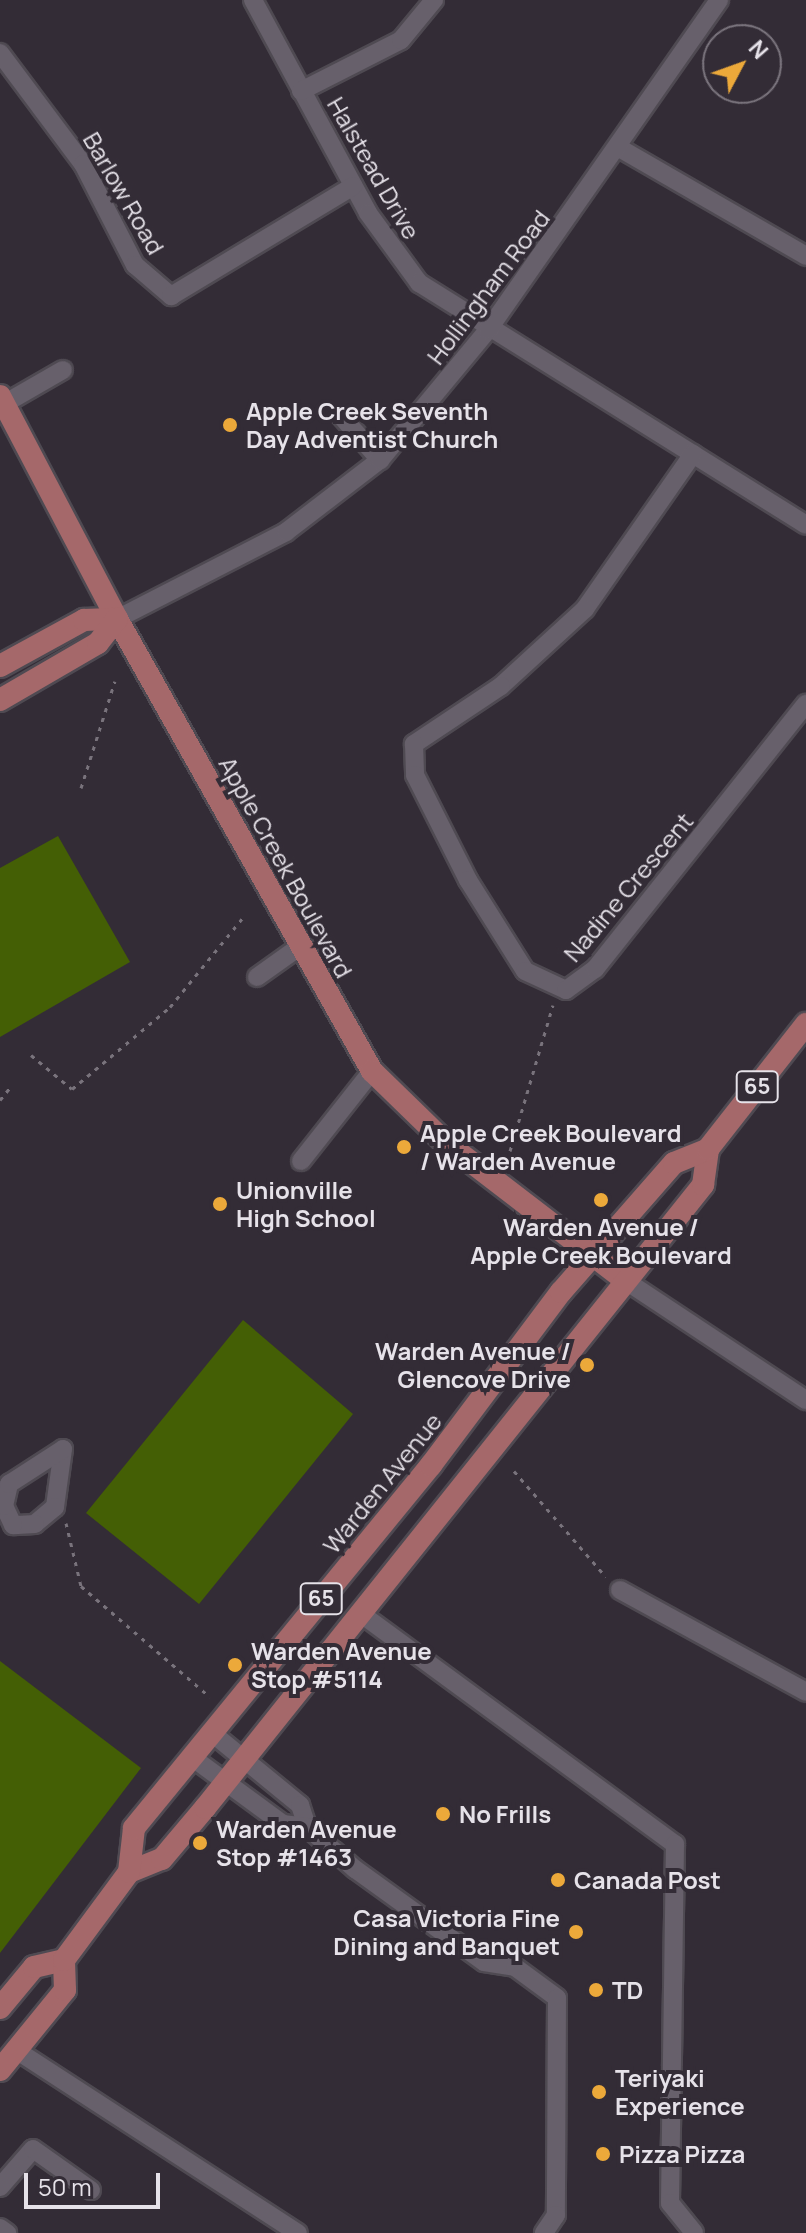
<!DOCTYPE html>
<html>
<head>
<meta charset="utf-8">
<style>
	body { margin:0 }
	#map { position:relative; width:806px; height:2233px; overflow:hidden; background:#332c36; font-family:Manrope,sans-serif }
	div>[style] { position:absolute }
	.green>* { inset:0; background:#445f05 }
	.path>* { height:3px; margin-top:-1.5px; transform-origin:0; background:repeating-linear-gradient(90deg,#79737c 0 4px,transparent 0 10px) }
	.roads { filter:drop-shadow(2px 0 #4f4a52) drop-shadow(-2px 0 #4f4a52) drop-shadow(0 2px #4f4a52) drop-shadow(0 -2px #4f4a52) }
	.minor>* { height:18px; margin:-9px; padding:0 9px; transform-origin:9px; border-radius:9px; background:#67606b }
	.major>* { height:22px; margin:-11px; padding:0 11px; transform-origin:11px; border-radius:11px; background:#a5686a }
	.dots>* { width:22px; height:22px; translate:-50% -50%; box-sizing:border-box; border:4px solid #332c36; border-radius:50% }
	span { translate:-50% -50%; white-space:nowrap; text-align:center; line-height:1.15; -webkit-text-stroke:8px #332c36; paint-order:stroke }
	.shield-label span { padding:2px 6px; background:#332c36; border:2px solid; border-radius:6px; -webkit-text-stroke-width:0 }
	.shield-label { font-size:22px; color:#e6e2e9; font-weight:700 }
	.street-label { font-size:24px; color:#e6e2e9 }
	.poi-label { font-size:24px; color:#e6e2e9; font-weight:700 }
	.left { translate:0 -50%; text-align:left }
	.right { translate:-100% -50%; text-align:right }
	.north { position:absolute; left:702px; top:24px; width:80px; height:80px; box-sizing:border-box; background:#332c36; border:2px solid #7b757e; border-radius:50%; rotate:49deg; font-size:22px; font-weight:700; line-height:32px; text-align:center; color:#e6e2e9 }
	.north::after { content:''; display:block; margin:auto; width:28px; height:36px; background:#eca93a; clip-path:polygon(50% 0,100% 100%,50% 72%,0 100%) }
	.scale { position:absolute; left:24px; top:2173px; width:136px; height:36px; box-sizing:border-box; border:4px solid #e6e2e9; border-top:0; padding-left:10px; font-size:24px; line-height:28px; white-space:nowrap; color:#e6e2e9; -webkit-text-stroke:6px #332c36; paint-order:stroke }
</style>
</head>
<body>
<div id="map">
	<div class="green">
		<i style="clip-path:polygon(58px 836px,130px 962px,0 1037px,0 868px)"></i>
		<i style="clip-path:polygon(243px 1320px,353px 1414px,199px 1604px,86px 1513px)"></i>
		<i style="clip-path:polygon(0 1661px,141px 1768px,0 1953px)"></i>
	</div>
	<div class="path">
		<i style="left:81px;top:788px;width:112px;rotate:-72.4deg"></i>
		<i style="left:31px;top:1055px;width:53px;rotate:39.7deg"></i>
		<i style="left:72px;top:1089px;width:128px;rotate:-39.9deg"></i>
		<i style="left:170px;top:1007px;width:119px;rotate:-50.8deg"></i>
		<i style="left:0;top:1100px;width:19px;rotate:-51deg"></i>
		<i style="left:510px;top:1151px;width:152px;rotate:-73.6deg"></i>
		<i style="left:514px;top:1471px;width:140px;rotate:49deg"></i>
		<i style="left:66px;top:1523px;width:65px;rotate:76.6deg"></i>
		<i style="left:81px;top:1586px;width:170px;rotate:40.7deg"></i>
	</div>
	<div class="roads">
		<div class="minor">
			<i style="left:253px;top:0;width:242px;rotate:61.6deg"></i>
			<i style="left:368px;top:213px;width:87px;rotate:53.9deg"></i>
			<i style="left:419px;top:283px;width:456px;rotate:32deg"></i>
			<i style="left:0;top:53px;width:139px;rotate:53.2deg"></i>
			<i style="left:83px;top:164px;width:114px;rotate:62.8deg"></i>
			<i style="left:135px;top:265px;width:48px;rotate:40.7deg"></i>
			<i style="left:171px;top:296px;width:213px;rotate:-31.1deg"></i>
			<i style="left:301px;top:91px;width:112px;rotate:-27deg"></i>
			<i style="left:401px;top:40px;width:52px;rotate:-50.5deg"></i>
			<i style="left:621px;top:149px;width:214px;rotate:30deg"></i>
			<i style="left:4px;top:404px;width:68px;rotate:-30deg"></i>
			<i style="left:341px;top:416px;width:59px;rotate:48.4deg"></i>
			<i style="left:693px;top:454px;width:189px;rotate:124.9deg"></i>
			<i style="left:585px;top:609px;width:114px;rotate:137.5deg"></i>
			<i style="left:501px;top:686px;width:105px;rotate:146.3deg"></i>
			<i style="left:414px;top:744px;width:31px;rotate:88deg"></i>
			<i style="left:415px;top:775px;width:118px;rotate:63.2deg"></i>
			<i style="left:468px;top:880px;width:107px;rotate:57.9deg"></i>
			<i style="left:525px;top:971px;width:45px;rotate:24.9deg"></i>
			<i style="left:566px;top:990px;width:36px;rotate:-36deg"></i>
			<i style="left:595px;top:969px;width:339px;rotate:-51.5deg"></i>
			<i style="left:117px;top:619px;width:190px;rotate:-27.2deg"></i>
			<i style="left:286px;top:532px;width:118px;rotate:-37.5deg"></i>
			<i style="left:380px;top:460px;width:169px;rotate:-50.3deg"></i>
			<i style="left:488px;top:330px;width:403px;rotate:-55deg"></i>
			<i style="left:257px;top:977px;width:52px;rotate:-35.5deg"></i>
			<i style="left:301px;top:1161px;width:115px;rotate:-51.7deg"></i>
			<i style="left:626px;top:1281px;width:216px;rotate:33.5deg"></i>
			<i style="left:63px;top:1449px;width:59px;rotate:97.9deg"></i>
			<i style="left:55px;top:1507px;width:26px;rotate:140deg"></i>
			<i style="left:35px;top:1524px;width:22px;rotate:177deg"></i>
			<i style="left:13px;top:1525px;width:21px;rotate:-115deg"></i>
			<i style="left:4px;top:1506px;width:23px;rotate:-77deg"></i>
			<i style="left:9px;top:1484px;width:64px;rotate:-32.9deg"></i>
			<i style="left:620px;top:1590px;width:212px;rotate:28.7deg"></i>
			<i style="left:360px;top:1613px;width:391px;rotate:36.3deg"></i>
			<i style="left:675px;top:1844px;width:359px;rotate:90.8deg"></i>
			<i style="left:670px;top:2203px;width:38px;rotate:51deg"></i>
			<i style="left:212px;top:1733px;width:114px;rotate:39.3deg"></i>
			<i style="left:300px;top:1805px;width:23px;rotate:72deg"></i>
			<i style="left:307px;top:1827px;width:64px;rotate:41.2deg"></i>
			<i style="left:355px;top:1869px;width:159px;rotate:35.8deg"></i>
			<i style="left:484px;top:1962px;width:31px;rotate:9deg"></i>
			<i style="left:515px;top:1967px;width:52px;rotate:36.4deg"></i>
			<i style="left:557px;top:1998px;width:217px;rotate:90.3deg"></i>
			<i style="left:556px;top:2215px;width:22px;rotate:124deg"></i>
			<i style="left:193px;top:1758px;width:112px;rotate:36.3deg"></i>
			<i style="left:283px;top:1824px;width:24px;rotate:7deg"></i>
			<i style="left:16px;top:2050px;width:336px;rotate:33deg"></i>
			<i style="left:0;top:2187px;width:50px;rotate:-49deg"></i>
			<i style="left:33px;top:2149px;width:71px;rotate:35.3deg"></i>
			<i style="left:0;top:2228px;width:9px;rotate:36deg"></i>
		</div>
		<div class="major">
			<i style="left:0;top:396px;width:252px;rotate:62.3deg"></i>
			<i style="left:117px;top:619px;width:519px;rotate:60.57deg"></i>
			<i style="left:372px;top:1071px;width:102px;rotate:44.2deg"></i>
			<i style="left:445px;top:1142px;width:228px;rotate:37.5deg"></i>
			<i style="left:0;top:666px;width:96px;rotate:-28.7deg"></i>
			<i style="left:84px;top:620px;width:33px;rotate:-2deg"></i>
			<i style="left:0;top:700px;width:113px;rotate:-30.2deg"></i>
			<i style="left:98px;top:643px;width:31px;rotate:-52deg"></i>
			<i style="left:129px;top:1872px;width:35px;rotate:-22deg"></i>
			<i style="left:162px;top:1859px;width:67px;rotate:-49.9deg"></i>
			<i style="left:205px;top:1808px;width:798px;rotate:-51.36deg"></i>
			<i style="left:703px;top:1185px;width:36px;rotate:-82deg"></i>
			<i style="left:0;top:2008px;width:53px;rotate:-50.3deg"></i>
			<i style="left:34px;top:1967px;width:31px;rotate:-13deg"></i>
			<i style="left:0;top:2070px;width:103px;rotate:-50.9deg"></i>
			<i style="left:65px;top:1990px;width:30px;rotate:-92deg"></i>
			<i style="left:64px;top:1960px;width:109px;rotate:-53.5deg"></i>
			<i style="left:129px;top:1872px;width:44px;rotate:-83.5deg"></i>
			<i style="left:134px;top:1828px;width:469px;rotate:-50.7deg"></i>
			<i style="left:431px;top:1465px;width:216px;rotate:-53.1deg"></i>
			<i style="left:561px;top:1292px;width:171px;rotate:-48.8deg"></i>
			<i style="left:674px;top:1163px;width:37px;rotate:-22deg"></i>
			<i style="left:708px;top:1149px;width:159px;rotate:-51.9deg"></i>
		</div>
	</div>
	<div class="dots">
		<i style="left:230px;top:425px;background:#eca93a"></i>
		<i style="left:404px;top:1147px;background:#eca93a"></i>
		<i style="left:601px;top:1200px;background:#eca93a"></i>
		<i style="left:220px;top:1204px;background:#eca93a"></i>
		<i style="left:587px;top:1365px;background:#eca93a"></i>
		<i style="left:235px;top:1665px;background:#eca93a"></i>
		<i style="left:443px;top:1814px;background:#eca93a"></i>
		<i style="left:200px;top:1843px;background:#eca93a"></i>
		<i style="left:558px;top:1880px;background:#eca93a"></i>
		<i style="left:576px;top:1932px;background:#eca93a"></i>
		<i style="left:596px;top:1990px;background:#eca93a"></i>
		<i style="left:599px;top:2092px;background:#eca93a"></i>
		<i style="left:603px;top:2154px;background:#eca93a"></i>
	</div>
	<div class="shield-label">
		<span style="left:757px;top:1087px">65</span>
		<span style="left:321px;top:1599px">65</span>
	</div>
	<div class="street-label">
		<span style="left:374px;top:168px;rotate:60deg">Halstead Drive</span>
		<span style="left:124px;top:193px;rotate:60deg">Barlow Road</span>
		<span style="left:488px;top:287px;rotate:-53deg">Hollingham Road</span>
		<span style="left:286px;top:867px;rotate:61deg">Apple Creek Boulevard</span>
		<span style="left:628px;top:887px;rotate:-50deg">Nadine Crescent</span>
		<span style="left:382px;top:1483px;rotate:-51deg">Warden Avenue</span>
	</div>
	<div class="poi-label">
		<span class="left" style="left:246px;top:425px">Apple Creek Seventh<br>Day Adventist Church</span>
		<span class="left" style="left:420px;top:1147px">Apple Creek Boulevard<br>/ Warden Avenue</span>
		<span class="left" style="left:236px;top:1204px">Unionville<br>High School</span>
		<span style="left:601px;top:1241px">Warden Avenue /<br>Apple Creek Boulevard</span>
		<span class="right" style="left:571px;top:1365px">Warden Avenue /<br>Glencove Drive</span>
		<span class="left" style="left:251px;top:1665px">Warden Avenue<br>Stop #5114</span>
		<span class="left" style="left:459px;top:1814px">No Frills</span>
		<span class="left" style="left:216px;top:1843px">Warden Avenue<br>Stop #1463</span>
		<span class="left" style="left:574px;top:1880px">Canada Post</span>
		<span class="right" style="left:560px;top:1932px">Casa Victoria Fine<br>Dining and Banquet</span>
		<span class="left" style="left:612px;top:1990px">TD</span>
		<span class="left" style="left:615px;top:2092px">Teriyaki<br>Experience</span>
		<span class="left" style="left:619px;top:2154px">Pizza Pizza</span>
	</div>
	<div class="north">N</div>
	<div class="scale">50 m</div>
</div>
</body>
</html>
